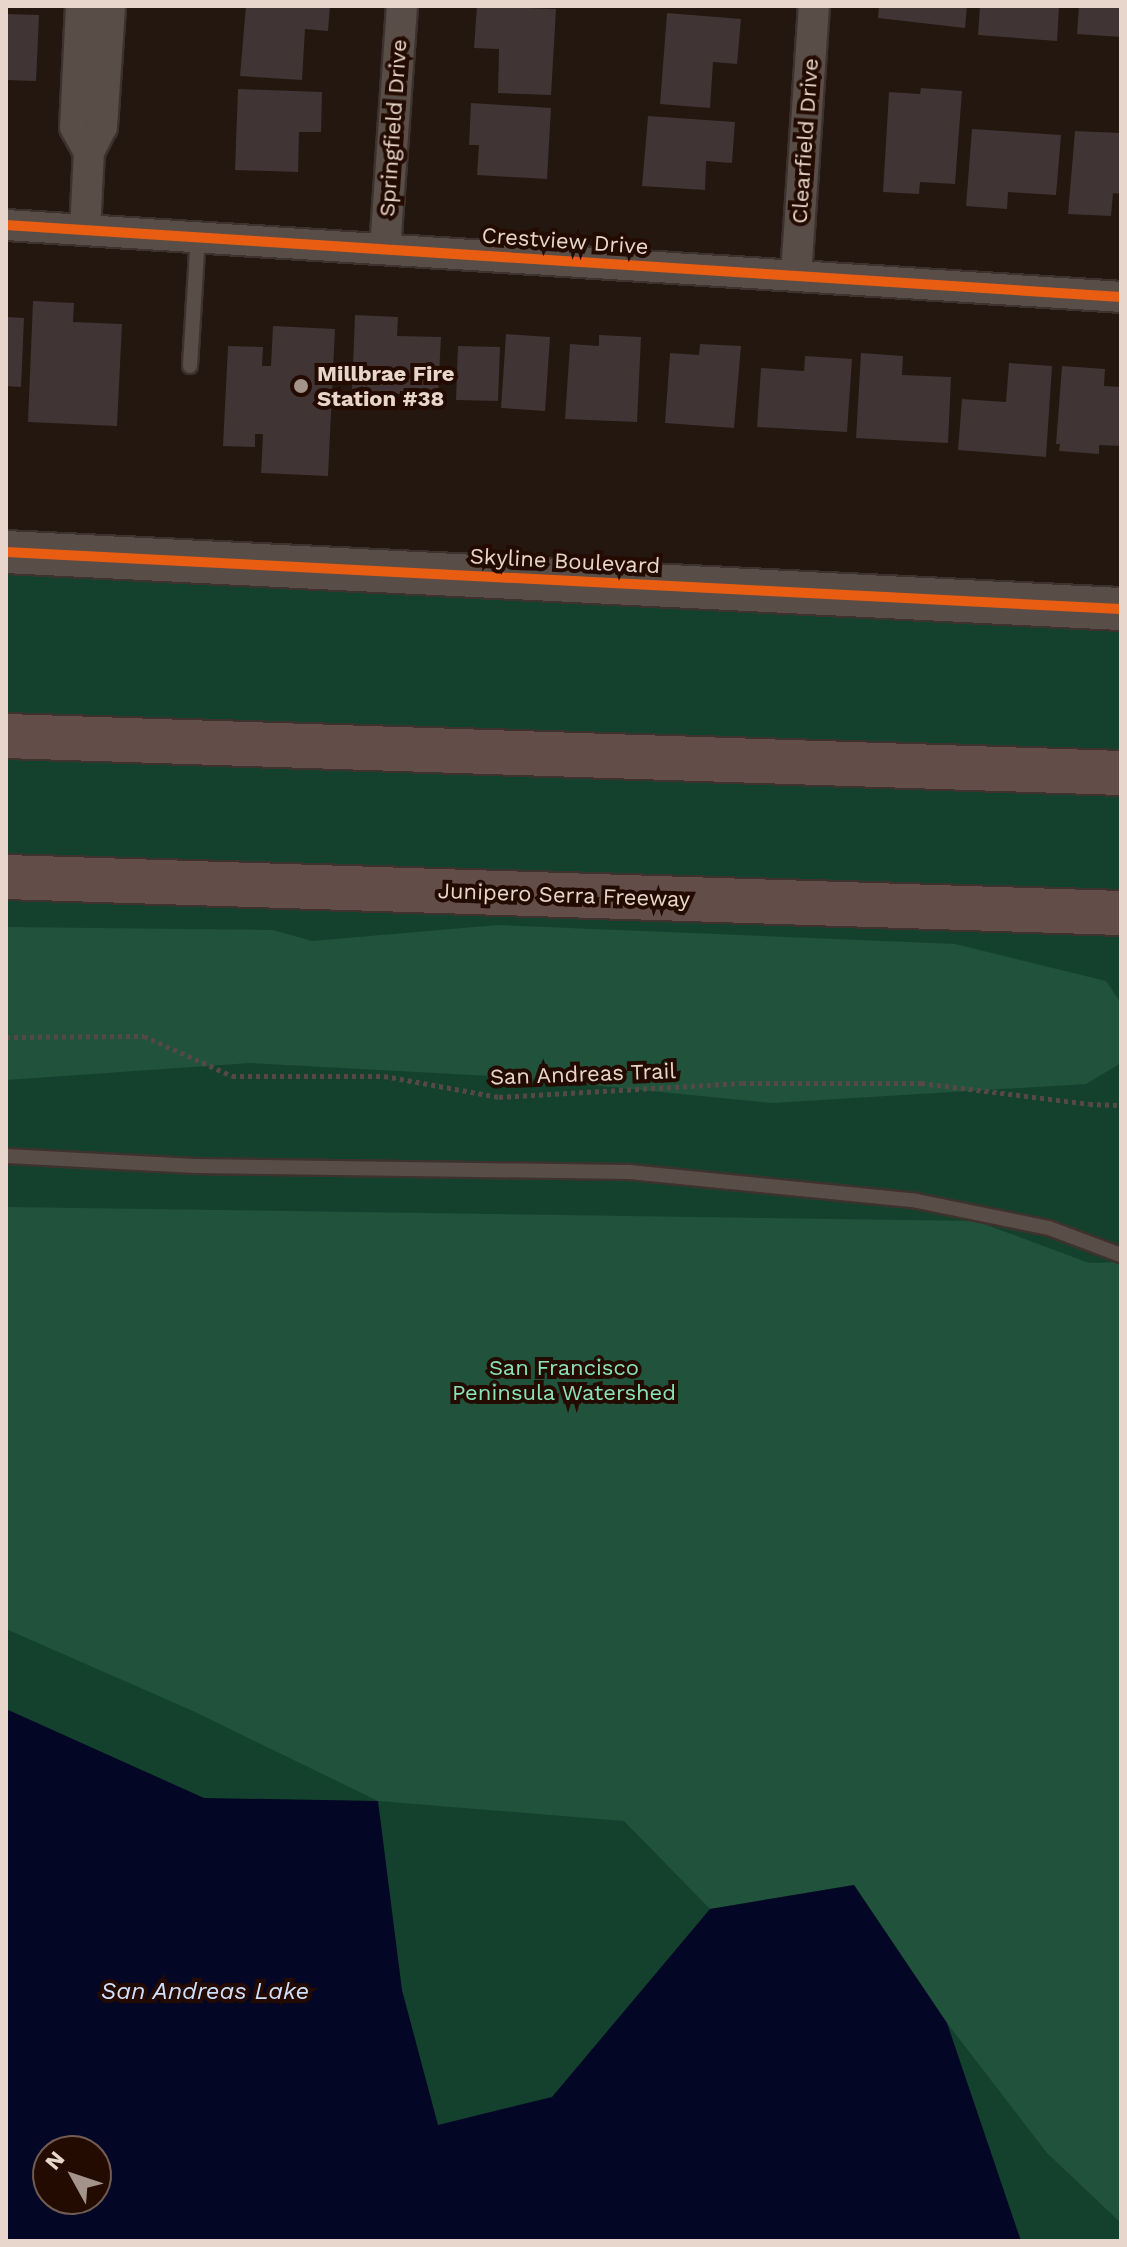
<!DOCTYPE html>
<html>
<head>
<meta charset="utf-8">
<style>
	body { margin:0 }
	#map { position:relative; width:1127px; height:2247px; overflow:hidden; background:#24170f; font-family:"Work Sans",sans-serif }
	div>[style] { position:absolute }
	.green>* { inset:0; background:#14412e }
	.forest>* { inset:0; background:#21523c }
	.water>* { inset:0; background:#030624 }
	.building>* { inset:0; background:#403434 }
	.path>* { height:5px; margin-top:-2.5px; transform-origin:0; background:repeating-linear-gradient(90deg,#544944 0 4px,transparent 0 8px) }
	.roads { filter:drop-shadow(2px 0 #3d322d) drop-shadow(-2px 0 #3d322d) drop-shadow(0 2px #3d322d) drop-shadow(0 -2px #3d322d) }
	.lane>* { height:14px; margin:-7px; padding:0 7px; transform-origin:7px; border-radius:7px; background:#584d47 }
	.street>* { height:30px; margin:-15px; padding:0 15px; transform-origin:15px; border-radius:15px; background:#584d47 }
	.secondary>* { height:42px; margin:-21px; padding:0 21px; transform-origin:21px; border-radius:21px; background:#584d47 }
	.highway>* { height:44px; margin:-22px; padding:0 22px; transform-origin:22px; border-radius:22px; background:#634d49 }
	.cycleway>* { height:10px; margin:-5px; padding:0 5px; transform-origin:5px; border-radius:5px; background:#e95d12 }
	.dots>* { width:22px; height:22px; translate:-50% -50%; box-sizing:border-box; border:4px solid #230b01; border-radius:50% }
	span { translate:-50% -50%; white-space:nowrap; text-align:center; line-height:1.15; -webkit-text-stroke:8px #230b01; paint-order:stroke }
	.street-label { font-size:22px; color:#e8d6cc }
	.poi-label { font-size:22px; color:#e8d6cc; font-weight:700 }
	.left { translate:0 -50%; text-align:left }
	.park-label { font-size:22px; color:#8be3ba }
	.water-label { font-size:24px; color:#d0dffb; font-style:italic }
	.frame { position:absolute; inset:0; border:8px solid #e8d6cc; pointer-events:none }
	.north { position:absolute; left:32px; top:2135px; width:80px; height:80px; box-sizing:border-box; background:#230b01; border:2px solid #725c52; border-radius:50%; rotate:310deg; font-size:22px; font-weight:700; line-height:32px; text-align:center; color:#e8d6cc }
	.north::after { content:''; display:block; margin:auto; width:28px; height:36px; background:#a3938a; clip-path:polygon(50% 0,100% 100%,50% 72%,0 100%) }
</style>
</head>
<body>
<div id="map">
	<div class="green">
		<i style="clip-path:polygon(evenodd,6px 558px,1121px 609px,1121px 2241px,6px 2241px,6px 558px,48px 2151px,96px 2151px,96px 2199px,48px 2199px,48px 2151px)"></i>
	</div>
	<div class="forest">
		<i style="clip-path:polygon(498px 925px,955px 944px,1106px 981px,1121px 1003px,1121px 1063px,1086px 1084px,772px 1103px,511px 1077px,250px 1063px,6px 1080px,6px 927px,273px 930px,312px 941px)"></i>
		<i style="clip-path:polygon(6px 1207px,976px 1221px,1089px 1263px,1121px 1262px,1121px 2223px,1047px 2153px,947px 2023px,854px 1885px,710px 1909px,624px 1821px,378px 1801px,193px 1711px,6px 1629px)"></i>
	</div>
	<div class="water">
		<i style="clip-path:polygon(evenodd,6px 1709px,204px 1798px,378px 1801px,402px 1990px,438px 2125px,552px 2097px,710px 1909px,854px 1885px,947px 2023px,1021px 2241px,6px 2241px,6px 1709px,48px 2151px,96px 2151px,96px 2199px,48px 2199px,48px 2151px)"></i>
	</div>
	<div class="building">
		<i style="clip-path:polygon(246px 6px,330px 6px,328px 31px,305px 29px,302px 80px,240px 76px)"></i>
		<i style="clip-path:polygon(477px 6px,556px 9px,551px 95px,498px 93px,499px 49px,474px 48px)"></i>
		<i style="clip-path:polygon(879px 6px,967px 6px,965px 28px,878px 18px)"></i>
		<i style="clip-path:polygon(980px 6px,1059px 6px,1057px 41px,978px 35px)"></i>
		<i style="clip-path:polygon(1079px 6px,1121px 6px,1121px 37px,1077px 34px)"></i>
		<i style="clip-path:polygon(667px 13px,741px 19px,737px 64px,713px 62px,710px 108px,660px 104px)"></i>
		<i style="clip-path:polygon(6px 14px,39px 15px,36px 81px,6px 80px)"></i>
		<i style="clip-path:polygon(921px 88px,962px 91px,955px 184px,920px 182px,919px 194px,883px 192px,889px 92px,920px 94px)"></i>
		<i style="clip-path:polygon(238px 89px,322px 92px,321px 132px,299px 132px,298px 172px,235px 170px)"></i>
		<i style="clip-path:polygon(471px 103px,551px 108px,547px 179px,477px 175px,479px 145px,469px 145px)"></i>
		<i style="clip-path:polygon(648px 116px,735px 122px,732px 163px,706px 161px,705px 190px,642px 186px)"></i>
		<i style="clip-path:polygon(972px 129px,1061px 135px,1056px 195px,1008px 192px,1007px 209px,966px 206px)"></i>
		<i style="clip-path:polygon(1075px 131px,1121px 133px,1121px 194px,1113px 193px,1111px 216px,1068px 214px)"></i>
		<i style="clip-path:polygon(33px 301px,74px 303px,73px 322px,122px 324px,117px 426px,28px 422px)"></i>
		<i style="clip-path:polygon(355px 315px,398px 317px,397px 336px,441px 337px,438px 396px,352px 391px)"></i>
		<i style="clip-path:polygon(6px 317px,24px 318px,21px 387px,6px 386px)"></i>
		<i style="clip-path:polygon(273px 326px,335px 329px,328px 476px,261px 473px,263px 434px,255px 434px,255px 447px,223px 446px,228px 346px,263px 347px,262px 366px,271px 366px)"></i>
		<i style="clip-path:polygon(506px 334px,550px 337px,545px 411px,501px 408px)"></i>
		<i style="clip-path:polygon(599px 335px,641px 337px,637px 422px,565px 419px,570px 344px,599px 346px)"></i>
		<i style="clip-path:polygon(700px 344px,741px 346px,734px 428px,665px 423px,670px 353px,699px 355px)"></i>
		<i style="clip-path:polygon(458px 346px,500px 347px,498px 401px,456px 400px)"></i>
		<i style="clip-path:polygon(861px 353px,903px 356px,902px 375px,951px 377px,948px 443px,856px 438px)"></i>
		<i style="clip-path:polygon(805px 356px,852px 359px,847px 432px,757px 427px,761px 368px,804px 371px)"></i>
		<i style="clip-path:polygon(1009px 363px,1052px 366px,1046px 457px,958px 450px,962px 399px,1006px 402px)"></i>
		<i style="clip-path:polygon(1062px 366px,1105px 369px,1104px 386px,1121px 387px,1121px 446px,1099px 445px,1099px 454px,1059px 451px,1060px 444px,1056px 444px)"></i>
	</div>
	<div class="path">
		<i style="left:6px;top:1037px;width:138px;rotate:-0.4deg"></i>
		<i style="left:144px;top:1036px;width:97px;rotate:24.4deg"></i>
		<i style="left:232px;top:1076px;width:152px"></i>
		<i style="left:384px;top:1076px;width:117px;rotate:10.3deg"></i>
		<i style="left:499px;top:1097px;width:243px;rotate:-3.3deg"></i>
		<i style="left:742px;top:1083px;width:179px"></i>
		<i style="left:921px;top:1083px;width:169px;rotate:7.1deg"></i>
		<i style="left:1089px;top:1104px;width:32px;rotate:2deg"></i>
	</div>
	<div class="roads">
		<div class="lane">
			<i style="left:190px;top:366px;width:129px;rotate:-86.5deg"></i>
			<i style="left:6px;top:1156px;width:189px;rotate:3deg"></i>
			<i style="left:195px;top:1166px;width:434px;rotate:0.8deg"></i>
			<i style="left:629px;top:1172px;width:289px;rotate:5.7deg"></i>
			<i style="left:917px;top:1201px;width:135px;rotate:11.6deg"></i>
			<i style="left:1049px;top:1228px;width:77px;rotate:20.6deg"></i>
		</div>
		<div class="street">
			<i style="left:81px;top:6px;width:121px;rotate:92.8deg"></i>
			<i style="left:75px;top:127px;width:29px;rotate:61deg"></i>
			<i style="left:6px;top:225px;width:1117px;rotate:3.69deg"></i>
			<i style="left:85px;top:230px;width:78px;rotate:-87.1deg"></i>
			<i style="left:89px;top:152px;width:28px;rotate:-63deg"></i>
			<i style="left:102px;top:127px;width:121px;rotate:-86.2deg"></i>
			<i style="left:385px;top:249px;width:244px;rotate:-86deg"></i>
			<i style="left:796px;top:276px;width:271px;rotate:-86.2deg"></i>
		</div>
		<div class="secondary">
			<i style="left:6px;top:552px;width:1116px;rotate:2.93deg"></i>
		</div>
		<div class="highway">
			<i style="left:6px;top:736px;width:1116px;rotate:1.9deg"></i>
			<i style="left:6px;top:877px;width:1116px;rotate:1.85deg"></i>
		</div>
	</div>
	<div class="cycleway">
		<i style="left:6px;top:225px;width:1117px;rotate:3.69deg"></i>
		<i style="left:6px;top:552px;width:1116px;rotate:2.93deg"></i>
	</div>
	<div class="dots">
		<i style="left:301px;top:386px;background:#a3938a"></i>
	</div>
	<div class="street-label">
		<span style="left:393px;top:128px;rotate:-86deg">Springfield Drive</span>
		<span style="left:805px;top:141px;rotate:-86deg">Clearfield Drive</span>
		<span style="left:565px;top:241px;rotate:4deg">Crestview Drive</span>
		<span style="left:565px;top:561px;rotate:3deg">Skyline Boulevard</span>
		<span style="left:564px;top:895px;rotate:2deg">Junipero Serra Freeway</span>
		<span style="left:583px;top:1074px;rotate:-2deg">San Andreas Trail</span>
	</div>
	<div class="poi-label">
		<span class="left" style="left:317px;top:386px">Millbrae Fire<br>Station #38</span>
	</div>
	<div class="park-label">
		<span style="left:564px;top:1380px">San Francisco<br>Peninsula Watershed</span>
	</div>
	<div class="water-label">
		<span style="left:205px;top:1992px">San Andreas Lake</span>
	</div>
	<div class="frame"></div>
	<div class="north">N</div>
</div>
</body>
</html>
